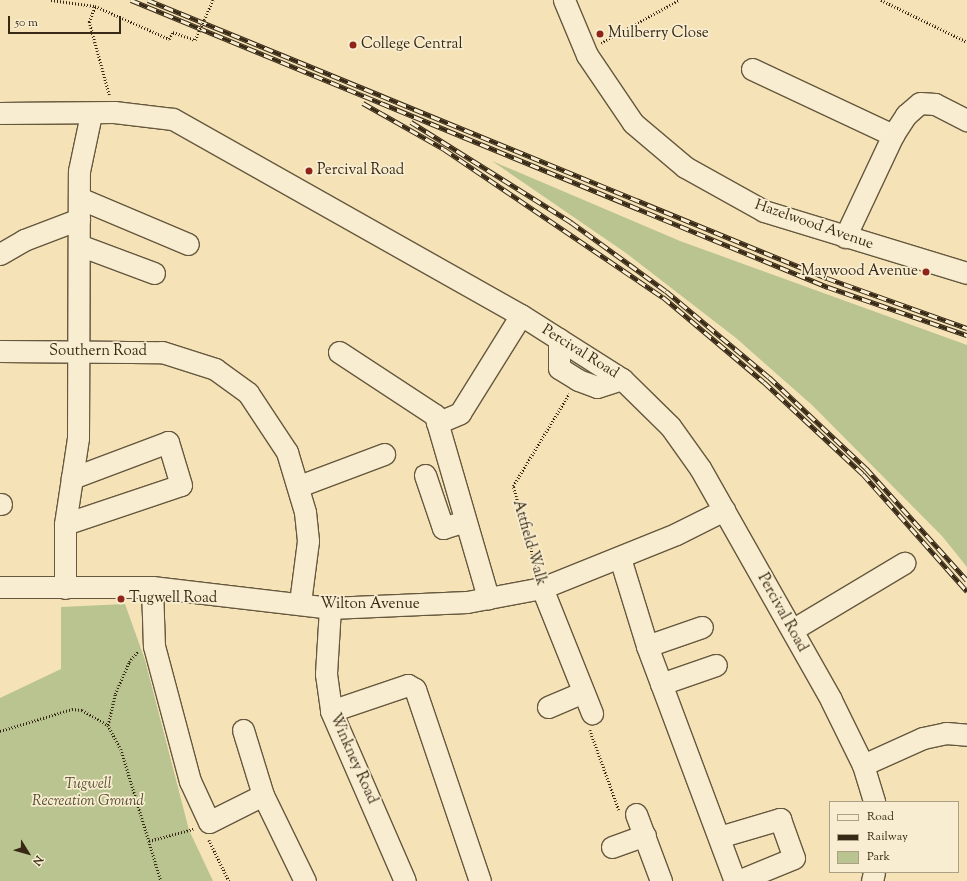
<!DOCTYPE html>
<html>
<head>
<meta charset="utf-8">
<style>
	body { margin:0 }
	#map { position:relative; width:967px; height:881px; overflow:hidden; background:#f5e3b7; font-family:"Sorts Mill Goudy",serif }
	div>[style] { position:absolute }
	.green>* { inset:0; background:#b9c490 }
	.path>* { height:2.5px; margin-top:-1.25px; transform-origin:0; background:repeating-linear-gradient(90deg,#372915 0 1px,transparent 0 3px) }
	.roads { filter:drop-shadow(1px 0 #66583e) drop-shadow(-1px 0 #66583e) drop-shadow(0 1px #66583e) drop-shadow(0 -1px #66583e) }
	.minor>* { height:21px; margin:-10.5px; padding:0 10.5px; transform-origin:10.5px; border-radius:10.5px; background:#f8edd0 }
	.rail>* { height:4.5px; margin-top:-2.25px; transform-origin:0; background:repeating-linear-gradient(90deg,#f8edd0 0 9px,#372915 0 18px); box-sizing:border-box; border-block:1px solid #372915 }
	.path-bridge>* { height:2.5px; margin-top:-1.25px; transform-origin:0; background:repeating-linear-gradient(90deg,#372915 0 1px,transparent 0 3px) }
	.dots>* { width:11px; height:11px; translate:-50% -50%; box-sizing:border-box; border:2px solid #f8edd0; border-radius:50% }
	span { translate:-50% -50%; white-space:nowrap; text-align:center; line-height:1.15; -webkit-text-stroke:3.5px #f8edd0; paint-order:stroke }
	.poi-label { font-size:15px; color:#372915 }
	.left { translate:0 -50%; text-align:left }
	.right { translate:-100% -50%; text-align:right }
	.street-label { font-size:15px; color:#372915 }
	.park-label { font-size:15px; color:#585034; font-style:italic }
	.legend { position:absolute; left:829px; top:801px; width:130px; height:72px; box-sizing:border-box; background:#f8edd0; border:1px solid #ab9f85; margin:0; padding:5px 7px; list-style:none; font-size:12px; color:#372915 }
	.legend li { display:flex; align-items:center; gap:8px; height:20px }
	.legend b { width:20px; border:1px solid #ab9f85 }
	.north { position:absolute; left:8px; top:833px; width:40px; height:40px; -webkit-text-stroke:3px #f8edd0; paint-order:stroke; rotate:127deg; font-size:11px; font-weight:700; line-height:16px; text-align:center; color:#372915 }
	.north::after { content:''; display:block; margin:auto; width:14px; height:18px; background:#372915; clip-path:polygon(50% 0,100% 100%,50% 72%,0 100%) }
	.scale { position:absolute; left:8px; top:16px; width:113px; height:18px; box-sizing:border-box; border:2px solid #372915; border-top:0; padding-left:5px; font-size:12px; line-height:14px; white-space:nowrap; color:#372915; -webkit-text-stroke:3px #f8edd0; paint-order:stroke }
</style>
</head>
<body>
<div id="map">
	<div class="green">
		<i style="clip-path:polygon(492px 161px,680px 241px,967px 345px,967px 567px,942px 536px,812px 405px,736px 338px,626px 253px)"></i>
		<i style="clip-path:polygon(125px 604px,145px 660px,189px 830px,213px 881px,0 881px,0 698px,61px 669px,61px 607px)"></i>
	</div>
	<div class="path">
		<i style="left:51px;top:0;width:44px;rotate:7.8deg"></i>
		<i style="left:881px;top:0;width:96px;rotate:26deg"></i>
		<i style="left:204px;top:20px;width:22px;rotate:-66deg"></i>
		<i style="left:601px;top:43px;width:89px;rotate:-28.9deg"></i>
		<i style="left:109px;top:95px;width:76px;rotate:-105.3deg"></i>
		<i style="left:89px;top:22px;width:17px;rotate:-69deg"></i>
		<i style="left:95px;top:6px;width:81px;rotate:24deg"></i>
		<i style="left:169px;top:39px;width:8px;rotate:-60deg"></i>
		<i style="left:173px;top:32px;width:23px;rotate:20deg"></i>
		<i style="left:537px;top:572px;width:89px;rotate:-105.6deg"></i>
		<i style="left:513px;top:486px;width:108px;rotate:-58.7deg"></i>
		<i style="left:108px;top:725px;width:32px;rotate:-77deg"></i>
		<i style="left:115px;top:694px;width:35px;rotate:-66deg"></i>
		<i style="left:129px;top:662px;width:14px;rotate:-51deg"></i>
		<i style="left:590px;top:730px;width:85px;rotate:70.1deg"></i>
		<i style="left:0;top:731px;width:75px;rotate:-17deg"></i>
		<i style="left:72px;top:709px;width:10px;rotate:6deg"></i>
		<i style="left:82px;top:710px;width:30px;rotate:30deg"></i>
		<i style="left:108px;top:725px;width:27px;rotate:62deg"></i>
		<i style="left:121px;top:749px;width:138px;rotate:73.1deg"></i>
		<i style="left:209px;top:840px;width:46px;rotate:64deg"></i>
		<i style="left:149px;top:841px;width:46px;rotate:-15.3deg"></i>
	</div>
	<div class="roads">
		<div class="minor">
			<i style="left:564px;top:0;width:60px;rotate:67.3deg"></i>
			<i style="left:587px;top:55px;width:82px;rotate:55.9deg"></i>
			<i style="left:633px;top:123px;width:68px;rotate:40.2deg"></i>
			<i style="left:685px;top:167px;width:90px;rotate:29.1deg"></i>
			<i style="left:764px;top:211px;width:212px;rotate:17deg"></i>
			<i style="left:752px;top:69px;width:156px;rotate:25.1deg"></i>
			<i style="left:893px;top:135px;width:24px;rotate:-57deg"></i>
			<i style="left:906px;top:115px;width:18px;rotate:-41deg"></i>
			<i style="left:920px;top:103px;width:15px;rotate:4deg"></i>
			<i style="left:935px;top:104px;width:36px;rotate:27deg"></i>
			<i style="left:0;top:113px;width:114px;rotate:-0.5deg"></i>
			<i style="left:114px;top:112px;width:59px;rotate:6.8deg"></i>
			<i style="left:173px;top:119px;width:399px;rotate:29.4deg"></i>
			<i style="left:521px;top:315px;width:120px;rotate:32.4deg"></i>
			<i style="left:622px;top:379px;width:67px;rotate:44.4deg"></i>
			<i style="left:670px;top:426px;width:52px;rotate:54.5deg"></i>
			<i style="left:700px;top:468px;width:266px;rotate:60.5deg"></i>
			<i style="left:831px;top:700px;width:72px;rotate:63.8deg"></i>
			<i style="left:863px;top:765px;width:39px;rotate:73deg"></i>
			<i style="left:79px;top:198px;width:118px;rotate:22.9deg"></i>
			<i style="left:845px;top:237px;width:113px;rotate:-64.8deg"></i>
			<i style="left:79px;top:245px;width:80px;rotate:20.5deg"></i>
			<i style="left:0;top:254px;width:28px;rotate:-30deg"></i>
			<i style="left:24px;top:240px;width:59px;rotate:-20.9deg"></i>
			<i style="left:559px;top:339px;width:29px;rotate:90deg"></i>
			<i style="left:559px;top:368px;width:22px;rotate:32deg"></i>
			<i style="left:578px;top:380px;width:20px;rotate:20deg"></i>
			<i style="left:597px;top:387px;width:26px;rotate:-18deg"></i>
			<i style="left:0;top:351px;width:162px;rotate:0.4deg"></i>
			<i style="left:162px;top:352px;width:56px;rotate:17.8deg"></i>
			<i style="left:215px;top:369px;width:41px;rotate:36deg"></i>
			<i style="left:248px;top:393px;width:71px;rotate:56.5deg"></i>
			<i style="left:287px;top:452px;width:63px;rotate:73.3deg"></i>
			<i style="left:305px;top:512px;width:29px;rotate:84deg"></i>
			<i style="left:308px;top:541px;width:63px;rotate:97.4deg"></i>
			<i style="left:339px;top:352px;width:115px;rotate:33.3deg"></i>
			<i style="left:435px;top:415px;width:191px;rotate:73.8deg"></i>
			<i style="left:437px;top:423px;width:25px;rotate:-23deg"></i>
			<i style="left:460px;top:413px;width:115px;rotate:-58.1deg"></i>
			<i style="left:425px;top:475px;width:56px;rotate:71.2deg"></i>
			<i style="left:443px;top:528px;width:23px;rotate:-18deg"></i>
			<i style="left:299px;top:486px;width:91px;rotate:-20.6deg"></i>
			<i style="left:0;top:504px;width:1px"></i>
			<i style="left:65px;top:524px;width:122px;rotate:-18.6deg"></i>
			<i style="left:181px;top:485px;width:45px;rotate:-106.8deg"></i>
			<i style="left:168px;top:442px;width:103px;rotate:159.4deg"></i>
			<i style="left:620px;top:558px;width:92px;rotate:72.9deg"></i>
			<i style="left:647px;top:646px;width:251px;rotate:69.5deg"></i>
			<i style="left:0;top:587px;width:152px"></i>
			<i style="left:152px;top:587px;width:179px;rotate:6.7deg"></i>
			<i style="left:330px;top:608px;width:137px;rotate:-2.5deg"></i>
			<i style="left:467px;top:602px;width:76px;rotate:-10.6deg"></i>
			<i style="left:542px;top:588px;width:144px;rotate:-21.9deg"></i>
			<i style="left:676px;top:534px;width:54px;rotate:-26.6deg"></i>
			<i style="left:152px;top:587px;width:59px;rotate:88.1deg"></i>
			<i style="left:154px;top:646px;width:140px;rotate:75.1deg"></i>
			<i style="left:190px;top:781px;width:45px;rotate:65.1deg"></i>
			<i style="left:209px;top:822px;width:60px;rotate:-26.6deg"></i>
			<i style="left:263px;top:795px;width:96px;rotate:64deg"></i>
			<i style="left:65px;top:588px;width:64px;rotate:-90deg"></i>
			<i style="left:65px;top:524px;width:87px;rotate:-81.4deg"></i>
			<i style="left:78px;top:438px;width:267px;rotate:-89.8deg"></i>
			<i style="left:79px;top:171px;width:58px;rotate:-78.1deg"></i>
			<i style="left:542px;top:588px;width:135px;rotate:68.2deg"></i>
			<i style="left:330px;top:608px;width:66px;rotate:93.5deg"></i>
			<i style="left:326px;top:674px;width:37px;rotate:82deg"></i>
			<i style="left:331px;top:711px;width:185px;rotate:66.5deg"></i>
			<i style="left:792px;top:630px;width:131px;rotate:-30.9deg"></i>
			<i style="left:647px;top:646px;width:58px;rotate:-19.1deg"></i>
			<i style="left:661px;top:684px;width:58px;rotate:-19.1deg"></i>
			<i style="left:548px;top:707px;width:38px;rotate:-23deg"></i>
			<i style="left:331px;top:711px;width:81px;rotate:-18.7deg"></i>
			<i style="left:408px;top:685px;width:8px;rotate:30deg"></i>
			<i style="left:415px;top:689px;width:203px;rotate:71.3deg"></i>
			<i style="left:243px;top:730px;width:68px;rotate:72.9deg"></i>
			<i style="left:863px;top:765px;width:66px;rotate:-24.2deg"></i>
			<i style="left:923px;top:738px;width:24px;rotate:-12deg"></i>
			<i style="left:946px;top:733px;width:21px;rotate:5deg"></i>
			<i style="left:636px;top:814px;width:72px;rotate:69.5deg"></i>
			<i style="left:719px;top:837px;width:64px;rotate:-16.4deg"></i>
			<i style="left:780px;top:819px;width:41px;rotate:70.3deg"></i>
			<i style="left:794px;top:858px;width:61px;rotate:157.7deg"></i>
			<i style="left:612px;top:847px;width:35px;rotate:-20deg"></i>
			<i style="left:872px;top:881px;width:9px;rotate:-77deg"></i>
		</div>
	</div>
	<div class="rail">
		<i style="left:131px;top:0;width:754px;rotate:22.38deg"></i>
		<i style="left:828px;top:287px;width:147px;rotate:19.1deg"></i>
		<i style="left:148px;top:0;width:734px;rotate:22.27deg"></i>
		<i style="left:827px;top:278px;width:149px;rotate:19.7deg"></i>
		<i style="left:363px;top:103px;width:93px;rotate:29.6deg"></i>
		<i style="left:444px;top:149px;width:264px;rotate:34.1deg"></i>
		<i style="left:663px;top:297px;width:132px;rotate:40.1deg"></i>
		<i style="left:764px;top:382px;width:135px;rotate:42.9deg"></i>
		<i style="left:863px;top:474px;width:157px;rotate:48.4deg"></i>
		<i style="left:411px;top:122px;width:189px;rotate:32deg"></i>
		<i style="left:571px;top:222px;width:117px;rotate:36deg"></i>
		<i style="left:666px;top:291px;width:134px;rotate:39.9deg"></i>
		<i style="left:769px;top:377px;width:133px;rotate:43.2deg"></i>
		<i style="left:866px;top:468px;width:151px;rotate:48deg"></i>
	</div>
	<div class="path-bridge">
		<i style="left:195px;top:40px;width:22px;rotate:-66deg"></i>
	</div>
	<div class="dots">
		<i style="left:600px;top:34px;background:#8f2418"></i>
		<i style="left:353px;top:45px;background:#8f2418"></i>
		<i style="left:309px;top:171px;background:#8f2418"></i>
		<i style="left:926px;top:272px;background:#8f2418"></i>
		<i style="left:121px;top:599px;background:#8f2418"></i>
	</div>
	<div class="poi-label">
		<span class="left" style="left:608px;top:34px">Mulberry Close</span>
		<span class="left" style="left:361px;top:45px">College Central</span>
		<span class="left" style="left:317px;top:171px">Percival Road</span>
		<span class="right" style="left:918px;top:272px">Maywood Avenue</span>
		<span class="left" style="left:129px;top:599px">Tugwell Road</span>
	</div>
	<div class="street-label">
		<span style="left:814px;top:225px;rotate:19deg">Hazelwood Avenue</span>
		<span style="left:98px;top:352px">Southern Road</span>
		<span style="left:580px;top:352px;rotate:32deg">Percival Road</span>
		<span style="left:529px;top:543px;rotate:74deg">Attfield Walk</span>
		<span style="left:370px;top:605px">Wilton Avenue</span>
		<span style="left:782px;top:613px;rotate:61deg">Percival Road</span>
		<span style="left:353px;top:759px;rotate:66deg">Winkney Road</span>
	</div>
	<div class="park-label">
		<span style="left:88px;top:793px">Tugwell<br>Recreation Ground</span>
	</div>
	<ul class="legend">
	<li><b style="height:5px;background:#f8edd0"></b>Road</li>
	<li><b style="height:5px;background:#372915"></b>Railway</li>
	<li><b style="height:11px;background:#b9c490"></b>Park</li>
	</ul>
	<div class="north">N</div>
	<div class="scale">50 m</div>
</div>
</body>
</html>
